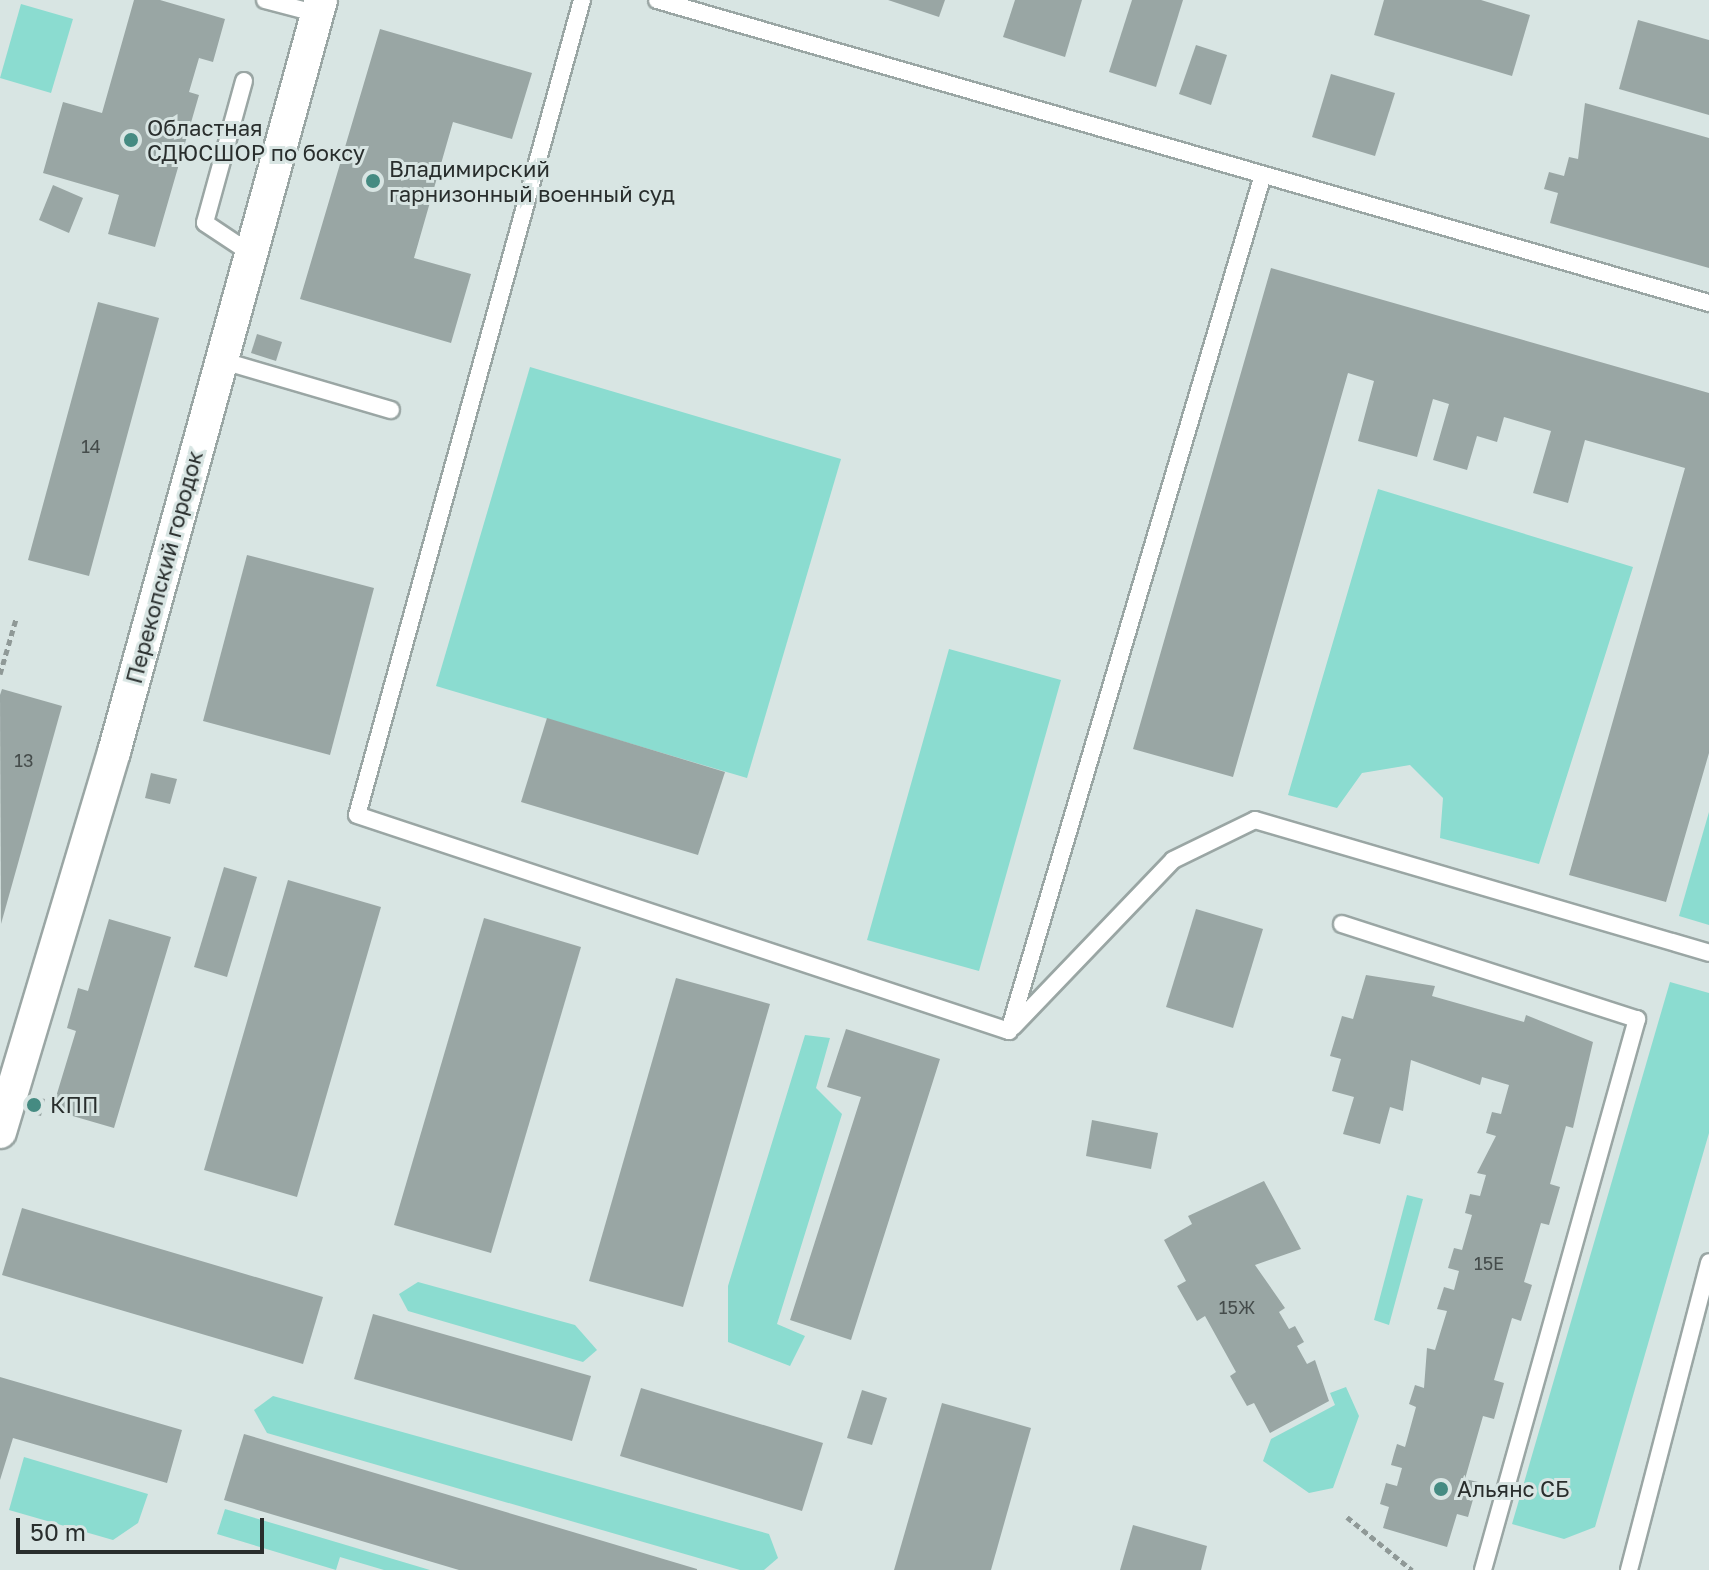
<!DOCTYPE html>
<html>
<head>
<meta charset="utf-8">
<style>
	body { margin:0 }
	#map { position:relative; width:1709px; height:1570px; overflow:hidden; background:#d8e5e3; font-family:"Golos Text",sans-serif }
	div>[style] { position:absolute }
	.green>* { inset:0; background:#8bdcd0 }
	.building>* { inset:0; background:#99a6a4 }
	.path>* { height:5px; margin-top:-2.5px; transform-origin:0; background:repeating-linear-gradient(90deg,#8f9997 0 6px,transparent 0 10px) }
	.roads { filter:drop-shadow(2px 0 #9aa6a4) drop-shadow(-2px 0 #9aa6a4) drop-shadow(0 2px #9aa6a4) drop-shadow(0 -2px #9aa6a4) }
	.lane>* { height:16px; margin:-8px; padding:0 8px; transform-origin:8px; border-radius:8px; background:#fff }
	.street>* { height:32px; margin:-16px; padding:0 16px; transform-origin:16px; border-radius:16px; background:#fff }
	.dots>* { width:22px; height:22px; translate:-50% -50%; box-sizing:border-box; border:4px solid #d8e5e3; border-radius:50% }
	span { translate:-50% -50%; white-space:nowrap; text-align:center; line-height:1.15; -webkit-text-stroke:6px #d8e5e3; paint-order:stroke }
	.number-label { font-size:18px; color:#454c4b }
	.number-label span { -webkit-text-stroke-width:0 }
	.poi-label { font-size:22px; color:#292e2d }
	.left { translate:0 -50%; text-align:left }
	.street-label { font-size:22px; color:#292e2d }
	.scale { position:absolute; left:16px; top:1518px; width:248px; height:36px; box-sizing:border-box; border:4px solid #292e2d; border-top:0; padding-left:10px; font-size:24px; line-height:28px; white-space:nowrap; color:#292e2d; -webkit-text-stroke:6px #d8e5e3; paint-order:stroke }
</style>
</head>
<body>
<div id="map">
	<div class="green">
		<i style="clip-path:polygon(21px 4px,73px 19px,51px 93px,0 78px)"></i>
		<i style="clip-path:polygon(530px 367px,841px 459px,747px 778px,436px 686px)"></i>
		<i style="clip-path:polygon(1378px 489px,1633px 567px,1539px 864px,1440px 838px,1443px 798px,1410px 765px,1362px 773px,1337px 808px,1288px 795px)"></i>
		<i style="clip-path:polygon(949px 649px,1061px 680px,979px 971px,867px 940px)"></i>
		<i style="clip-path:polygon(1709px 812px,1709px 925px,1679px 916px)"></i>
		<i style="clip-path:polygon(1670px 982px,1709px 993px,1709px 1133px,1595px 1527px,1564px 1539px,1512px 1524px)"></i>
		<i style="clip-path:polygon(805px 1035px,830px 1038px,816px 1088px,842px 1114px,777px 1324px,805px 1336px,790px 1366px,728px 1342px,728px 1286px)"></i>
		<i style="clip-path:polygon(1407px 1195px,1423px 1199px,1389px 1325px,1374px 1320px)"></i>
		<i style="clip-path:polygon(418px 1282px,575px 1325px,597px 1350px,583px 1362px,408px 1311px,399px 1294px)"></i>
		<i style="clip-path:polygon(1346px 1387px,1359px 1416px,1333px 1488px,1309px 1493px,1263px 1461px,1271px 1439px,1335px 1405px,1330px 1393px)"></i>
		<i style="clip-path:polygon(273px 1396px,769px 1534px,778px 1558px,764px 1570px,740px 1570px,267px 1433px,254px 1410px)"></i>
		<i style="clip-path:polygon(24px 1457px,148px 1494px,138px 1523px,113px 1540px,9px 1510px)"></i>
		<i style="clip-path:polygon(225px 1509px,430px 1570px,384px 1570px,340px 1557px,336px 1570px,217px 1534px)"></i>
	</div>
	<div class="building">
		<i style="clip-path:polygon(134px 0,160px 0,225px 19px,213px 62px,199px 58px,189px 92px,199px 95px,155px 247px,108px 234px,119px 195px,43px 173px,63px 102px,102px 113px)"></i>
		<i style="clip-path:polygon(888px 0,945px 0,939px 17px)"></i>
		<i style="clip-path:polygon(1015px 0,1082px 0,1065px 57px,1003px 37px)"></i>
		<i style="clip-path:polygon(1132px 0,1183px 0,1156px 87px,1109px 72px)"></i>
		<i style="clip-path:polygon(1384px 0,1481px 0,1530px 15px,1512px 76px,1374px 35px)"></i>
		<i style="clip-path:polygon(1638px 20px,1709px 40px,1709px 115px,1619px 89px)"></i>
		<i style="clip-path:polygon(380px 29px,532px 73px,512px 139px,453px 122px,414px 258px,471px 274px,451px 343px,300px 299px)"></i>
		<i style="clip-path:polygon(1196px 45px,1227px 55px,1211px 105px,1179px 94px)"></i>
		<i style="clip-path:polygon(1331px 74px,1395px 93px,1375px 156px,1312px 137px)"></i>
		<i style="clip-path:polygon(1585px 103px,1709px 138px,1709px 268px,1550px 223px,1558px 193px,1544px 189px,1549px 172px,1564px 176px,1569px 157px,1578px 159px)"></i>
		<i style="clip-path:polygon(53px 185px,83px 198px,69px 233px,39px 220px)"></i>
		<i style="clip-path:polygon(1271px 268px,1709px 393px,1709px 753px,1666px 902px,1569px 875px,1685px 468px,1585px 440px,1568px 503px,1533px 493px,1551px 431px,1504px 417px,1497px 442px,1477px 436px,1467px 470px,1433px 460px,1449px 404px,1433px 399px,1417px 457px,1358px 441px,1374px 381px,1348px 373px,1233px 777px,1133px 749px)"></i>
		<i style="clip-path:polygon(98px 302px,159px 318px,89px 576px,28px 560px)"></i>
		<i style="clip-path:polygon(257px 334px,282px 342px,276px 361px,251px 353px)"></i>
		<i style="clip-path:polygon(247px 555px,374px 588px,330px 755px,203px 721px)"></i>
		<i style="clip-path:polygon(2px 689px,62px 706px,1px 924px,0 695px)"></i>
		<i style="clip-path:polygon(547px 718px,725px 772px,698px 855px,521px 802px)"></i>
		<i style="clip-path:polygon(151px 773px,177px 779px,170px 804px,145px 798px)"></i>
		<i style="clip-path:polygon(224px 867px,257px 877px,227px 977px,194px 967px)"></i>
		<i style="clip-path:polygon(288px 880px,381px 907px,297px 1197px,204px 1170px)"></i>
		<i style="clip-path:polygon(1196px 909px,1263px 929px,1233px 1028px,1166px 1007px)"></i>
		<i style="clip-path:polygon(484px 918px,581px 947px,491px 1253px,394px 1225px)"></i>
		<i style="clip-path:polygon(109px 919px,171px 937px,114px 1128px,52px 1110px,76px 1031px,67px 1028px,78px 988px,88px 991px)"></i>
		<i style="clip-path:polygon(1366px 975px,1435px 986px,1432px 996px,1524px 1022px,1526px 1015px,1593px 1042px,1573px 1128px,1566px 1126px,1550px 1184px,1560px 1187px,1549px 1225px,1541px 1223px,1524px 1282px,1532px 1285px,1521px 1321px,1512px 1318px,1494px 1380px,1504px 1383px,1494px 1419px,1483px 1416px,1465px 1479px,1478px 1482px,1468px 1517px,1457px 1514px,1447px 1547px,1383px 1528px,1389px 1507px,1380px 1504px,1386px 1483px,1397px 1486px,1402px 1468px,1391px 1465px,1394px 1454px,1397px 1444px,1405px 1447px,1416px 1407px,1409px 1404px,1415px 1385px,1424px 1388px,1427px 1348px,1435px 1350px,1447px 1311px,1437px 1309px,1444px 1287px,1454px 1290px,1459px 1271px,1448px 1268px,1454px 1248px,1462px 1250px,1472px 1215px,1465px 1213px,1470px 1194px,1480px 1196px,1486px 1175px,1477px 1173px,1496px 1136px,1486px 1133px,1492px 1112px,1501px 1114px,1509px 1085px,1482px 1077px,1480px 1085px,1411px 1060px,1403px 1111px,1390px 1107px,1380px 1144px,1343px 1134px,1354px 1097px,1332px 1091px,1341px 1059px,1330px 1056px,1342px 1016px,1353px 1019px)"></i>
		<i style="clip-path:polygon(676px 978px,770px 1004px,683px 1307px,589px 1281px)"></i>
		<i style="clip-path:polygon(846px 1029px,940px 1059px,851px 1340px,790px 1320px,861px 1097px,827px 1087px)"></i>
		<i style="clip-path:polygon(27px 1095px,45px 1099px,41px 1116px,22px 1111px)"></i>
		<i style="clip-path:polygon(1092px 1120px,1158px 1133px,1151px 1169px,1086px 1156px)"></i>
		<i style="clip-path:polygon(1264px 1181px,1301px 1249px,1255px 1265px,1285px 1308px,1279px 1312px,1289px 1329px,1295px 1326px,1304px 1342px,1297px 1346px,1307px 1364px,1315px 1360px,1329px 1401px,1270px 1433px,1254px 1403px,1247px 1406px,1239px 1392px,1230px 1376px,1236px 1372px,1205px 1316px,1197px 1321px,1177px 1286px,1186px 1281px,1164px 1240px,1192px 1224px,1188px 1216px)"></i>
		<i style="clip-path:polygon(22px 1208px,323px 1297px,303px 1364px,2px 1275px)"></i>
		<i style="clip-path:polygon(373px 1314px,591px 1376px,572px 1441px,354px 1379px)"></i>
		<i style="clip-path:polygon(0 1377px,182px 1430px,167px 1483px,13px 1438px,0 1480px)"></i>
		<i style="clip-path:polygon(641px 1388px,823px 1443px,802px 1511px,620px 1456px)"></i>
		<i style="clip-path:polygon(862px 1390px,887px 1398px,872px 1445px,847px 1438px)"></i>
		<i style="clip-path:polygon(942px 1403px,1031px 1428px,991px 1570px,894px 1570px)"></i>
		<i style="clip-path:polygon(244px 1434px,697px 1569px,697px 1570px,459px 1570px,224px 1500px)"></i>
		<i style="clip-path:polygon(1133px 1525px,1207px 1546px,1201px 1570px,1120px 1570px)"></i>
	</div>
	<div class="path">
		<i style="left:0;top:674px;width:57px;rotate:-73.8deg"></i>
		<i style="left:1347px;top:1517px;width:84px;rotate:39.2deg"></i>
	</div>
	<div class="roads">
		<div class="lane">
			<i style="left:265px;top:0;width:55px;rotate:14.8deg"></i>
			<i style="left:582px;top:0;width:845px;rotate:105.43deg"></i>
			<i style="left:357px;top:815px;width:687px;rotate:18.33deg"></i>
			<i style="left:657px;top:0;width:1095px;rotate:16.07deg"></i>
			<i style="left:244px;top:81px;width:147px;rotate:105.4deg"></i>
			<i style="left:205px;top:223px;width:54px;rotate:33.7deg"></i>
			<i style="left:220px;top:360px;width:178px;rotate:16.3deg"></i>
			<i style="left:1342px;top:924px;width:310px;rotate:17.9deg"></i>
			<i style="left:1637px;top:1019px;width:572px;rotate:105.62deg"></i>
			<i style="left:1013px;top:1027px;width:231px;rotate:-46.2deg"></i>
			<i style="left:1173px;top:860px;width:91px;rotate:-26deg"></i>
			<i style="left:1255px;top:820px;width:473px;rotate:16.3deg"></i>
			<i style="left:1009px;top:1031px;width:890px;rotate:-73.48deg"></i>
			<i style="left:1629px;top:1570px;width:318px;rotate:-75.4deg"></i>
		</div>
		<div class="street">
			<i style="left:0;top:1132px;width:397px;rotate:-73.3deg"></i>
			<i style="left:114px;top:752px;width:780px;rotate:-74.61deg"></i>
		</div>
	</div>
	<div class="dots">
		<i style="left:131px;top:140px;background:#458b82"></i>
		<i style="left:373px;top:181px;background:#458b82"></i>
		<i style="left:34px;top:1105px;background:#458b82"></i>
		<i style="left:1441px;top:1489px;background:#458b82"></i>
	</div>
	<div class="number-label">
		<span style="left:91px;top:446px">14</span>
		<span style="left:24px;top:760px">13</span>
		<span style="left:1489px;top:1263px">15Е</span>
		<span style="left:1237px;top:1307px">15Ж</span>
	</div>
	<div class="poi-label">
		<span class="left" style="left:147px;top:140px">Областная<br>СДЮСШОР по боксу</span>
		<span class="left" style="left:389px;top:181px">Владимирский<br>гарнизонный военный суд</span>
		<span class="left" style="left:50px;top:1105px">КПП</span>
		<span class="left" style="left:1457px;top:1489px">Альянс СБ</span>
	</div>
	<div class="street-label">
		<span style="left:164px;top:567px;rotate:-75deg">Перекопский городок</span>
	</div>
	<div class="scale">50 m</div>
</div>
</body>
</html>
